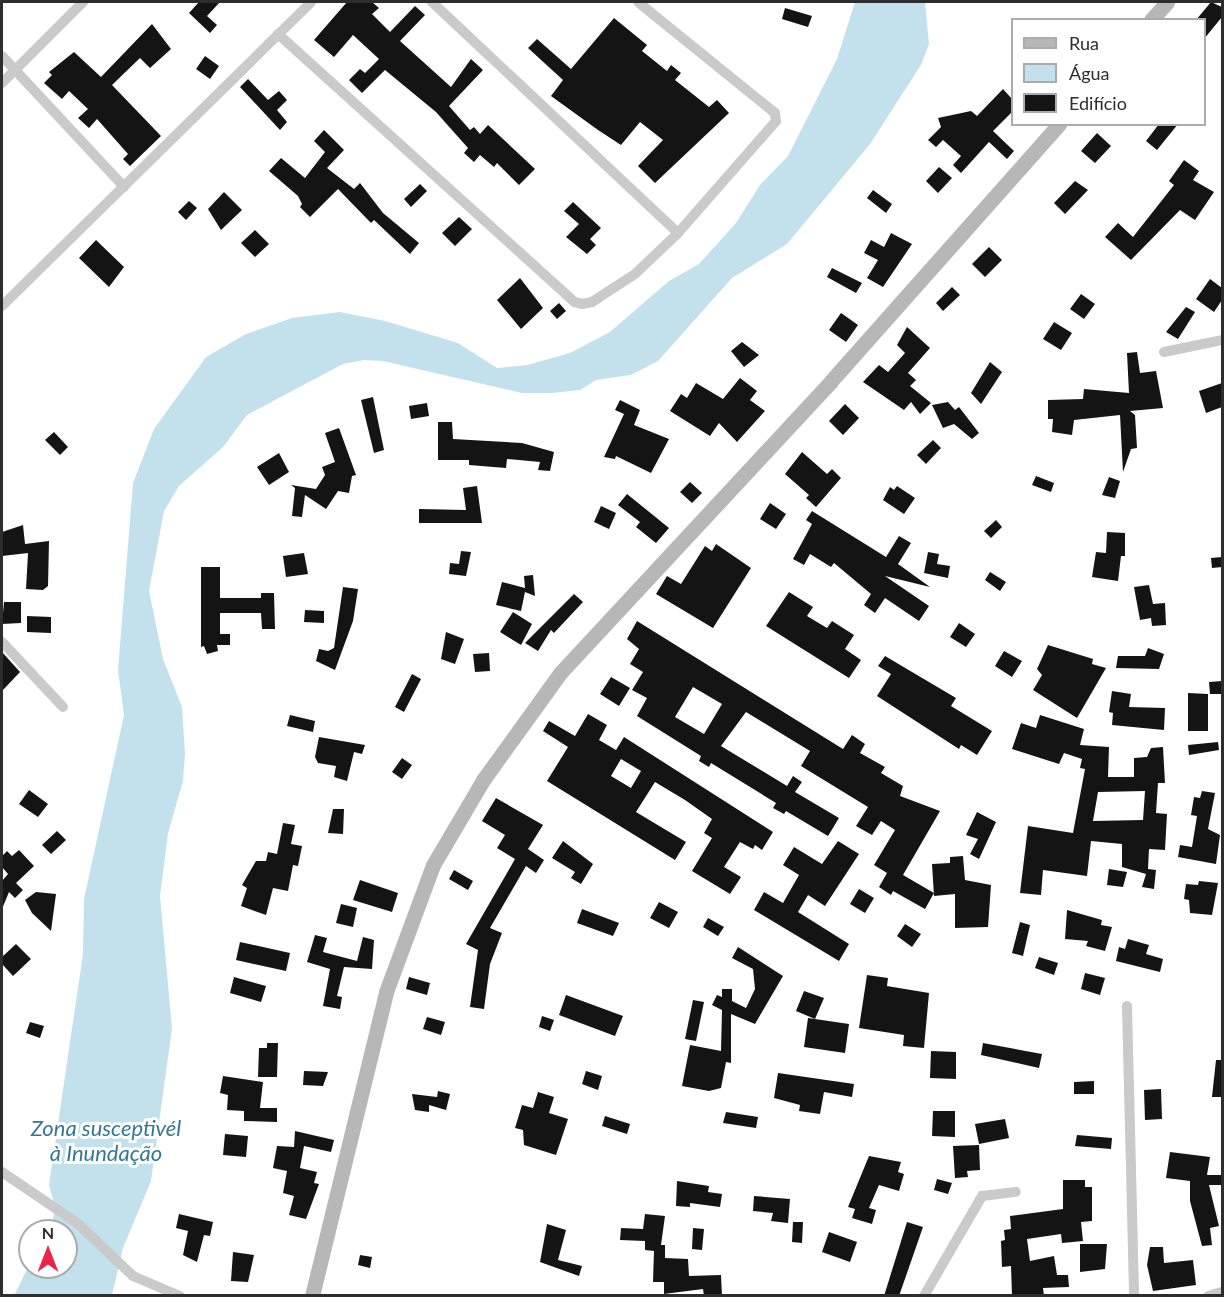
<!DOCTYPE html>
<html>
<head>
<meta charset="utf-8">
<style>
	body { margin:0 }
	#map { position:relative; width:1224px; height:1297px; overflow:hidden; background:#fff; font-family:Lato,sans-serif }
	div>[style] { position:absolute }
	.water>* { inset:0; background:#c3e1ed }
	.building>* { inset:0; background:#141414 }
	.minor>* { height:10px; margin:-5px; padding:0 5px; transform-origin:5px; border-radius:5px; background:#cacaca }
	.secondary>* { height:15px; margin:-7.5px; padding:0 7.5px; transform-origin:7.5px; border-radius:7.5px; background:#b7b7b7 }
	span { translate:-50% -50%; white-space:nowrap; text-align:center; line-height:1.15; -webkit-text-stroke:6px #fff; paint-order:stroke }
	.water-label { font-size:22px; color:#367893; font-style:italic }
	.frame { position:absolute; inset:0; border:3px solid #2d2d2d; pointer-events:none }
	.legend { position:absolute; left:1011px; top:18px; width:195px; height:108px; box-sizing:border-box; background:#fff; border:2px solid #ababab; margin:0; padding:8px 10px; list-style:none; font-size:18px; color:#2d2d2d }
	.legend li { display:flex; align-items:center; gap:12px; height:30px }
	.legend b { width:30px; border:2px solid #ababab }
	.north { position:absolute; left:18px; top:1219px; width:60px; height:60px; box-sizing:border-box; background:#fff; border:2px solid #ababab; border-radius:50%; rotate:0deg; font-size:16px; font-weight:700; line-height:24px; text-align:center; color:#2d2d2d }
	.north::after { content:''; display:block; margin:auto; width:21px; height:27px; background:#ef2347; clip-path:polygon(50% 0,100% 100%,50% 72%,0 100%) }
</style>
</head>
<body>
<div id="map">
	<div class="water">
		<i style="clip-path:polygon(855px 2px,925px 2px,929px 44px,921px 65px,870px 144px,787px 244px,732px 278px,658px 361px,631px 375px,596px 380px,580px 390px,552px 393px,522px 393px,383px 361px,364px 360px,343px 364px,247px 415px,223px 447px,179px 486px,164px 511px,149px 591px,163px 659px,182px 707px,185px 754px,183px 781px,168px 833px,160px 896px,172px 1028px,151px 1181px,123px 1248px,112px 1295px,14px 1296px,30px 1263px,30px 1267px,66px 1267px,66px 1231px,51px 1231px,55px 1207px,49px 1185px,83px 954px,84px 899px,124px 715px,118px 670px,133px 483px,154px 429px,206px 357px,246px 334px,292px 318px,340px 312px,385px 321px,458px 343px,497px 368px,527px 365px,570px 353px,610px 332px,669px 281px,699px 264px,736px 223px,760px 185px,788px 156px,837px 59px)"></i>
	</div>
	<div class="building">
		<i style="clip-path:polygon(199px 2px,220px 2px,207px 16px,217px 25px,210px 33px,189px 13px)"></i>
		<i style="clip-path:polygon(347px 2px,372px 2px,379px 8px,372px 14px,390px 32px,415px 6px,425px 15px,400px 41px,451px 87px,471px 59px,483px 70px,449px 106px,470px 130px,474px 127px,480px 134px,488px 125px,535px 169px,519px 185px,497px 163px,494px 167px,480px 155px,474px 162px,464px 153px,468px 148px,436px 112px,385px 70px,362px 93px,349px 80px,360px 69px,365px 73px,379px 59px,353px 35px,334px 57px,314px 40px)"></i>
		<i style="clip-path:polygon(1211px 2px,1222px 7px,1222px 17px,1204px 39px,1204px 20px,1196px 20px)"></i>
		<i style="clip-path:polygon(785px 8px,812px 16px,808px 27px,782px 19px)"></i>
		<i style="clip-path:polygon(614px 18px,647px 45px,642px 51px,667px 71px,671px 65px,681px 73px,675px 80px,709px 107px,717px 100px,729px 113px,655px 183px,638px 166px,663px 140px,640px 122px,621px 145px,598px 130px,551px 96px,563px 80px,528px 48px,537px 39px,571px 69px)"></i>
		<i style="clip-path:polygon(152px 24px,171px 49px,150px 68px,140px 58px,112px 85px,161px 136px,130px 166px,123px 159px,128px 154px,97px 119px,89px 128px,78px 118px,88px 109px,69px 91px,62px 99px,44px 83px,52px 75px,49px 72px,74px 52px,101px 77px)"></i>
		<i style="clip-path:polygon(205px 56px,219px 66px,210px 79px,196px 69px)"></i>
		<i style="clip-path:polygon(248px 79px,268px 100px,279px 91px,287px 100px,277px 110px,287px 122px,280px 130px,240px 87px)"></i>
		<i style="clip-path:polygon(1003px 89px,1012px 99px,1012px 112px,993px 131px,1014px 151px,1007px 159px,989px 142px,961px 173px,953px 165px,961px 156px,943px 140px,936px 147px,928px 140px,941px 127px,938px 118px,971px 111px,977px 116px)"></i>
		<i style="clip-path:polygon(1159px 124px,1178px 124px,1157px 150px,1146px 141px)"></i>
		<i style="clip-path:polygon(324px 130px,344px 150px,327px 168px,354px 189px,360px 183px,383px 213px,419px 243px,410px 254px,374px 220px,371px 223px,338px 189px,310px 217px,300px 207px,302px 204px,298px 196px,269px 171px,281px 158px,305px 178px,325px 152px,314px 141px)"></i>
		<i style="clip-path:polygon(1097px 133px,1111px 146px,1095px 163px,1081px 151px)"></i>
		<i style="clip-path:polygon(1184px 160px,1199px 171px,1193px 180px,1214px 192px,1195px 220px,1180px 210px,1131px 260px,1105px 237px,1118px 223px,1133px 237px,1174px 185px,1169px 181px)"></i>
		<i style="clip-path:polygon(939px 167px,952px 178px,938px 193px,926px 181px)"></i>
		<i style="clip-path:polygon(1075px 181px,1088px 190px,1065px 214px,1054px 203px)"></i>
		<i style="clip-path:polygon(420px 184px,427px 191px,411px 207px,404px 199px)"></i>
		<i style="clip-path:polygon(873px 190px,892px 204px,886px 213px,867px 198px)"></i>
		<i style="clip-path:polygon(224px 192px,242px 210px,221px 230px,208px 209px)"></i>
		<i style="clip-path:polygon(189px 201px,197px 208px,186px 220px,178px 212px)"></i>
		<i style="clip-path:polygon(573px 202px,601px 228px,590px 239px,596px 245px,587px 254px,566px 237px,579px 224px,564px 211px)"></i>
		<i style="clip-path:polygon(459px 217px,472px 229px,455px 246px,442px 233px)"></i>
		<i style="clip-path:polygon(255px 230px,269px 244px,255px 257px,241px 243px)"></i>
		<i style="clip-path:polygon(891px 233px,912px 244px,883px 287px,867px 278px,878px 260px,864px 253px,871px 240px,884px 247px)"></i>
		<i style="clip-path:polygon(96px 240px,124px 267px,109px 287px,79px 258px)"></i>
		<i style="clip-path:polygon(989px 247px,1002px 260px,985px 277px,972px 264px)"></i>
		<i style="clip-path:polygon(832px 268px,862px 283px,856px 293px,827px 277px)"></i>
		<i style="clip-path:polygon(520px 278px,543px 308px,521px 329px,497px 300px)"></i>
		<i style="clip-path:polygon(1210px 279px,1222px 288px,1222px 300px,1214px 312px,1196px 299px)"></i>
		<i style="clip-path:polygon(952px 287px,960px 295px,943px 311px,936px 303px)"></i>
		<i style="clip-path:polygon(1081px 294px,1095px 304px,1084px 319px,1070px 309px)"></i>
		<i style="clip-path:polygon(559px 303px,566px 311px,557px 319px,550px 311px)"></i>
		<i style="clip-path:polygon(1186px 307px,1195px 312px,1178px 339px,1166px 332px)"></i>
		<i style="clip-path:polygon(841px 313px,858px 325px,846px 342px,829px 330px)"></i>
		<i style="clip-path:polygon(1054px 322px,1072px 333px,1061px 350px,1043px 339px)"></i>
		<i style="clip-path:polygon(907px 327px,930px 348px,908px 373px,916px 380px,910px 386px,931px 403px,920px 414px,911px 402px,904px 410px,863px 382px,879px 365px,888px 372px,905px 353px,897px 345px)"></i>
		<i style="clip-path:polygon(742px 342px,759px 355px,744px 367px,731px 351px)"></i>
		<i style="clip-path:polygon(1137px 352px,1140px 373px,1156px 371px,1163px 408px,1130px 411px,1135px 415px,1137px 448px,1131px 449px,1123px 472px,1120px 415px,1074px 420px,1072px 435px,1052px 432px,1053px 419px,1048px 419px,1048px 400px,1083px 399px,1084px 389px,1129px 393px,1127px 353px)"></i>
		<i style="clip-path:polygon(990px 362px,1002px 372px,981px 404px,971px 393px)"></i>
		<i style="clip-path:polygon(740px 378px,757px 391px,750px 400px,765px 411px,737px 442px,719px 423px,710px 436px,670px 411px,681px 394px,687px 398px,696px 383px,723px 399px)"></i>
		<i style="clip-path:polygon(1222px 383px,1222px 407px,1206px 413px,1199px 391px)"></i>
		<i style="clip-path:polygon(373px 397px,384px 450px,374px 453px,361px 400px)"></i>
		<i style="clip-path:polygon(620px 400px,640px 410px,634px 425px,669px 439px,651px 473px,616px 456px,615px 459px,604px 457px,624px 414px,615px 410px)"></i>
		<i style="clip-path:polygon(948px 402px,955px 410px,959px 407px,979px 433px,972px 439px,954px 424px,943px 428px,932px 405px)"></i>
		<i style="clip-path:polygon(427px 403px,429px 416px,411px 419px,409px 406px)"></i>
		<i style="clip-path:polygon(845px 404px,859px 418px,843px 435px,829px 421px)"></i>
		<i style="clip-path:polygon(438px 422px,452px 422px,453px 439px,522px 443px,554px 452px,550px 471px,538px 470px,540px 462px,507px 459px,506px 468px,469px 465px,469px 460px,438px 460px)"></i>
		<i style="clip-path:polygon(339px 428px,356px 475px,352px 476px,349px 493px,338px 491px,326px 509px,305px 495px,302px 517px,292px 516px,295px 488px,291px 485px,316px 489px,325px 475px,322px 467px,335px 462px,325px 433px)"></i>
		<i style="clip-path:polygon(54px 432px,68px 447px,60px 455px,45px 440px)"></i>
		<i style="clip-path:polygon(933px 440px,941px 448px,926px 464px,917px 455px)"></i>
		<i style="clip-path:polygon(802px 452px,827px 474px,832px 469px,841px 478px,816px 507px,806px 498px,809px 495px,785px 474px)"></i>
		<i style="clip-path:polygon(279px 453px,289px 472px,269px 485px,257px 467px)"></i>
		<i style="clip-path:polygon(1036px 476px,1054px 483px,1051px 492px,1032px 485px)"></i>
		<i style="clip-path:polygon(1109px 477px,1120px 481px,1115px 498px,1102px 495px)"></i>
		<i style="clip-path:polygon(690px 482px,702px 493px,692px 503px,680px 492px)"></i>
		<i style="clip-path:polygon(477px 486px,482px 523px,419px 523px,419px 509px,466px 510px,463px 488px)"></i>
		<i style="clip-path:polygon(897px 486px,915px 498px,904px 514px,883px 500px,890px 487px,894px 490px)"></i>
		<i style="clip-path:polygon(627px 494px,669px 528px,656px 543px,636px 527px,640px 522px,618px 505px)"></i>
		<i style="clip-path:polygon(770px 503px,786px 514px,776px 529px,760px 519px)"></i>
		<i style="clip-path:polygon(601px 506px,616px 513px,609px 529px,594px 522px)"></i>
		<i style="clip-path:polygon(812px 511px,886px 557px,899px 536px,911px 543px,898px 564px,930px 587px,885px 576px,929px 606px,919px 621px,885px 598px,875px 613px,864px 605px,871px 594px,834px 563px,831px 567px,810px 554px,804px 565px,793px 559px,812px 524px,806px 520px)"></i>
		<i style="clip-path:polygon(996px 520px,1002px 527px,991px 538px,984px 531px)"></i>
		<i style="clip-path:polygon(23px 525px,25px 544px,49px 541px,48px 586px,43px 590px,26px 589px,28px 553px,2px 556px,2px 532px)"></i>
		<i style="clip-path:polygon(1107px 532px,1125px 533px,1125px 556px,1121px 556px,1118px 581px,1092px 577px,1096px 552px,1106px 553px)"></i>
		<i style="clip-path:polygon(716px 544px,751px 568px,713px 628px,656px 594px,667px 576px,681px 584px,705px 546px,712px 551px)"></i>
		<i style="clip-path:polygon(461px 551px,471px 552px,466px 576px,449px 574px,450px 563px,459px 564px)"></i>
		<i style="clip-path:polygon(928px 552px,939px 554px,937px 564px,950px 566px,948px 578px,924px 573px)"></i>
		<i style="clip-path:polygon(304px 553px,308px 574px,286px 577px,283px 556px)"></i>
		<i style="clip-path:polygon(1222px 557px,1222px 567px,1212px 568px,1211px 558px)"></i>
		<i style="clip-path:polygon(201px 567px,220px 567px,220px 598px,261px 598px,261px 593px,274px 593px,275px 629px,262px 629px,261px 613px,220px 613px,220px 634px,230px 634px,230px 645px,217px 645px,218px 651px,207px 654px,204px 646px,201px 647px)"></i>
		<i style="clip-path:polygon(990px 572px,1006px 582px,1000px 591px,985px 580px)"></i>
		<i style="clip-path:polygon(533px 575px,535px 596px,525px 592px,521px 611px,496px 605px,502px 582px,525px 588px,524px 576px)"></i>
		<i style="clip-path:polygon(1149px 585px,1153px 604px,1165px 603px,1166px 625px,1152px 626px,1151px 618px,1140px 620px,1134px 587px)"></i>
		<i style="clip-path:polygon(343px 587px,358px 589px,353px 621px,335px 670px,316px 661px,319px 649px,328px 651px,334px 648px)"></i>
		<i style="clip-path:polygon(789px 592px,813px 607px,807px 616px,827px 628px,832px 621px,854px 635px,845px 649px,861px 660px,849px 678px,766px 626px)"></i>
		<i style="clip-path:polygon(574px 594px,583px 602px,554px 633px,551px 630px,538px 651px,525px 643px)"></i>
		<i style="clip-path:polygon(4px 602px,21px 602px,21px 623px,2px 624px)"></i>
		<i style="clip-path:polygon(305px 610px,324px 611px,324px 623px,304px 622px)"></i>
		<i style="clip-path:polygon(513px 612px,532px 624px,521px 645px,500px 632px)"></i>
		<i style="clip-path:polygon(27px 616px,51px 617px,51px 633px,27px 632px)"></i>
		<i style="clip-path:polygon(evenodd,637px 621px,843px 749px,852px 735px,865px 744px,860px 753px,885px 767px,881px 773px,903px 786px,900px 796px,940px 811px,903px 875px,934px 893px,925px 909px,893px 891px,891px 895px,879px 887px,887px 873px,874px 865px,895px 830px,881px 821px,872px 835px,856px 826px,868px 807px,801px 766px,810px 751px,746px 712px,721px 746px,787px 786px,793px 776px,802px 782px,795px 792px,839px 818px,828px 836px,786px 811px,784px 814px,773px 808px,776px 803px,711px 763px,709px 767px,699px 761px,701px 756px,637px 716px,647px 698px,632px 690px,643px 672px,630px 664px,639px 649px,627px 639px,637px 621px,693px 687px,722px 704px,704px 734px,675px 717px,693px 687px)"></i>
		<i style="clip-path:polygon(959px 623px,975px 634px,966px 647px,950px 637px)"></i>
		<i style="clip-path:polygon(446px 632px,464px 639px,455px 664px,441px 659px)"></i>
		<i style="clip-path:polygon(1048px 645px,1093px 659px,1092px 664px,1106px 668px,1077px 718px,1033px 690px,1042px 675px,1037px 669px)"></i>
		<i style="clip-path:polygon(1148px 648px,1164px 654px,1159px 669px,1116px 668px,1118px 656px,1145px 656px)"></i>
		<i style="clip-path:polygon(1004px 651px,1022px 661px,1012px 677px,995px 666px)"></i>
		<i style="clip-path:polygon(2px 652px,20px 672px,2px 691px)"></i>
		<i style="clip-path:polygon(489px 653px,490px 671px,475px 672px,473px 654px)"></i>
		<i style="clip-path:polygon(885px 656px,956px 698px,951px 706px,992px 731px,977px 755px,961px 745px,959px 749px,877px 696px,891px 674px,878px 666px)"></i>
		<i style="clip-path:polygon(412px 674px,421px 679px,404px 712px,395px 707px)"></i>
		<i style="clip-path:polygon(611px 677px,630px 688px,619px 706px,600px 694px)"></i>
		<i style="clip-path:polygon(1222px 681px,1222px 694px,1210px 694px,1209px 682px)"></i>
		<i style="clip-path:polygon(1112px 691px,1131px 694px,1129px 707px,1165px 708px,1164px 730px,1112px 725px,1113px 713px,1109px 712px)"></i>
		<i style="clip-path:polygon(1188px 693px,1208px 694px,1208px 731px,1188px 731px)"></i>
		<i style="clip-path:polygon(evenodd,588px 714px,607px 725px,599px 740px,616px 750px,624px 737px,773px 832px,762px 850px,755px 845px,753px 849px,740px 842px,724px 867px,741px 877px,730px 894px,692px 871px,712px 838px,704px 833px,712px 819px,685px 800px,655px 782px,636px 812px,686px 842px,675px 860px,547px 781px,568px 747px,543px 731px,549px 721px,575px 736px,588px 714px,621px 759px,641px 771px,631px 788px,611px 776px,621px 759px)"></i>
		<i style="clip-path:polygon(290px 715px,315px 721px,313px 732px,287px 726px)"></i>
		<i style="clip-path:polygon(evenodd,1040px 715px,1084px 729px,1080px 745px,1109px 747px,1108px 777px,1134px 777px,1134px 758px,1147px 757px,1151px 748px,1163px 747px,1165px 783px,1158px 783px,1156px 813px,1167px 814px,1165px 850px,1149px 849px,1148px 869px,1156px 870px,1154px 889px,1142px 887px,1146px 874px,1122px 867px,1122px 844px,1091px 841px,1087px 876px,1043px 870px,1041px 895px,1020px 893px,1028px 826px,1073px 833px,1085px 769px,1080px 768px,1082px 759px,1064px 753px,1059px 764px,1012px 749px,1021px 723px,1036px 728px,1040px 715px,1145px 791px,1143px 820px,1093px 821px,1098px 792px,1145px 791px)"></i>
		<i style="clip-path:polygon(319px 737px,365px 745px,362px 754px,354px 752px,347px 781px,334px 777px,336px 766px,318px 763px,315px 757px)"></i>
		<i style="clip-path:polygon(1218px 742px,1219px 750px,1189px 755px,1188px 745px)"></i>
		<i style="clip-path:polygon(402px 758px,412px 765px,402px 779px,392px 772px)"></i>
		<i style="clip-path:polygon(29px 790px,48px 804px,38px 817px,19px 804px)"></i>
		<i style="clip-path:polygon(1202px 791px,1215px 793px,1208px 829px,1220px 835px,1216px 864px,1178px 857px,1180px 845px,1192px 847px,1197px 816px,1191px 815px,1194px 797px,1200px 798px)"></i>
		<i style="clip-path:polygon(496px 798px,543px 825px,528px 849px,544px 860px,536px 873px,526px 866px,490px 928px,502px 933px,490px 964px,484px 1009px,470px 1007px,478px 950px,466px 944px,515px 859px,497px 848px,505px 835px,482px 821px)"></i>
		<i style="clip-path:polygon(333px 809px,344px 809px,343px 834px,328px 833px)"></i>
		<i style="clip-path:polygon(977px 812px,996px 822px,979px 859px,970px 854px,978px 839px,966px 835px)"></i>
		<i style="clip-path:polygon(283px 823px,295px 825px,291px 844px,302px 846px,298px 866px,293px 865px,288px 891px,273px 888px,266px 915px,241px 906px,247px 888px,242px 885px,256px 861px,266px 861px,268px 852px,277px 854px)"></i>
		<i style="clip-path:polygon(57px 831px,66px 840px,51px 854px,42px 845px)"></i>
		<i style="clip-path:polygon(563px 841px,593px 864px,581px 884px,571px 878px,575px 872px,552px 858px)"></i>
		<i style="clip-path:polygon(838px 841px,859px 854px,825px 906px,808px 895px,798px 912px,849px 944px,839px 961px,754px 910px,764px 892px,783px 903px,799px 875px,783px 865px,794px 847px,822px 864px)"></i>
		<i style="clip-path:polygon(19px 850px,34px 866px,16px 883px,23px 890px,15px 898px,9px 892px,2px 909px,2px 881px,8px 874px,2px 867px,2px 856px,7px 851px,12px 856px)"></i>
		<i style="clip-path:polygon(963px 856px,965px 880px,991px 885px,988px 927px,955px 928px,955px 894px,934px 896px,932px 864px,950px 863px,950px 857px)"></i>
		<i style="clip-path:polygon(1109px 869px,1127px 872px,1123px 887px,1107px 885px)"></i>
		<i style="clip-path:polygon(454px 870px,473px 881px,468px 890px,449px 879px)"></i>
		<i style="clip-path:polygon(360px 880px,398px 893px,392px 912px,353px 900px)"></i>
		<i style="clip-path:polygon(1199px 881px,1218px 883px,1212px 915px,1190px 913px,1189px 900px,1184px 899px,1186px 884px,1198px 885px)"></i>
		<i style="clip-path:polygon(859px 889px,874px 898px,865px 913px,850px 904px)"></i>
		<i style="clip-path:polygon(36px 892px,56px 894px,51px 931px,32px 913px,25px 900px)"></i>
		<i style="clip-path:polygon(659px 902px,678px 912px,669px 928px,650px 918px)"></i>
		<i style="clip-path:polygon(341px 904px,357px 908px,353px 927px,336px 923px)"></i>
		<i style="clip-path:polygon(582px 909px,619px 923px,613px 936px,577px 923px)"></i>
		<i style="clip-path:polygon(1067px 910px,1102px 920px,1101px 925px,1112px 927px,1105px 951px,1086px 946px,1088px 941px,1065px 939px)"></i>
		<i style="clip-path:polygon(708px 918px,724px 927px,718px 936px,703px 927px)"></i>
		<i style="clip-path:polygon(1020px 922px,1030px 925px,1023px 956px,1012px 953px)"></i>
		<i style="clip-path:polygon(905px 924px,921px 934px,912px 947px,897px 936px)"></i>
		<i style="clip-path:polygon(315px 935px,327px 938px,323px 952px,357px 961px,363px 937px,374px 940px,372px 969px,344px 967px,337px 996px,342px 997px,340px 1009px,323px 1006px,330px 969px,307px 962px)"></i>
		<i style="clip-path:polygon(1128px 939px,1149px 945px,1146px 954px,1163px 959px,1160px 972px,1116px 961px,1119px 947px,1125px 949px)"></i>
		<i style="clip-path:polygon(240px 942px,290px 953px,286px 971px,236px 960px)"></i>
		<i style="clip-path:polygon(16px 944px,31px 959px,13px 976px,2px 964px,2px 957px)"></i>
		<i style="clip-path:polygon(738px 947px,783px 976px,755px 1024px,731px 1014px,731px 1063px,726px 1062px,721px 1088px,709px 1091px,682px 1086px,690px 1045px,721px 1051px,722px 1010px,712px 1005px,717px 995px,722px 997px,722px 989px,732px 989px,732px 1001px,746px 1008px,755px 989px,753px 969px,732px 958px)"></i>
		<i style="clip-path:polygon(1039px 957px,1058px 963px,1054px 975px,1035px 968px)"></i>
		<i style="clip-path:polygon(1085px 973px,1105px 978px,1100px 995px,1081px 989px)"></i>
		<i style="clip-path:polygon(867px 975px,888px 978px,887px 986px,929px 993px,924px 1048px,903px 1046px,904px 1035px,859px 1028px)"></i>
		<i style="clip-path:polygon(234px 977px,266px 986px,261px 1002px,230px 993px)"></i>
		<i style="clip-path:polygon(409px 977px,430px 983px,427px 995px,406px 989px)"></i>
		<i style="clip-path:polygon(804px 991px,824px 998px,815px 1019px,796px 1011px)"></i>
		<i style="clip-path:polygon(566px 995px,623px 1016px,615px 1036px,559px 1015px)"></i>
		<i style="clip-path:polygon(693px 1000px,704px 1002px,696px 1041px,685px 1039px)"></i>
		<i style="clip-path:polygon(542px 1016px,554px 1020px,550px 1031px,539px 1027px)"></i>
		<i style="clip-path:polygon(427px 1017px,445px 1022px,441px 1035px,423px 1029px)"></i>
		<i style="clip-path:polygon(808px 1018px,849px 1024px,845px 1053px,804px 1047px)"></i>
		<i style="clip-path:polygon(30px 1022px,44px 1026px,40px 1038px,26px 1033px)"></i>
		<i style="clip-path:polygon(267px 1043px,278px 1043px,277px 1077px,258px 1077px,259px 1048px,267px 1048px)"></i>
		<i style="clip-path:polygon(983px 1043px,1042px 1054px,1039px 1068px,981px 1055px)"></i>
		<i style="clip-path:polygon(931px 1051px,956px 1052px,956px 1079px,930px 1078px)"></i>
		<i style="clip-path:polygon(1216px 1060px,1222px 1060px,1222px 1097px,1212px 1097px)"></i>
		<i style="clip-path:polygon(304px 1071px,328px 1072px,323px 1086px,303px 1085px)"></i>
		<i style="clip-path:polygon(586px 1071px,602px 1076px,598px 1090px,582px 1084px)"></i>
		<i style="clip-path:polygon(778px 1073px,854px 1084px,852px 1097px,824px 1092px,820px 1114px,799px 1111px,800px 1105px,774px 1098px)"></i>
		<i style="clip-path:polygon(223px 1076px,263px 1082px,260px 1108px,277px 1108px,277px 1122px,244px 1121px,244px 1111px,227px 1110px,228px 1095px,220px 1093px)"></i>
		<i style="clip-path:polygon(1094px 1081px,1094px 1094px,1074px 1094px,1074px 1082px)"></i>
		<i style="clip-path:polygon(1161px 1089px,1162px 1119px,1145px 1120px,1144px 1090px)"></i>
		<i style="clip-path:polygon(438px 1091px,450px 1094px,446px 1110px,429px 1105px,429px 1112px,415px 1110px,412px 1094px,437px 1097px)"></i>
		<i style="clip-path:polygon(538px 1092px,554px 1097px,549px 1113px,568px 1119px,556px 1155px,524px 1145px,523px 1130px,515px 1128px,522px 1105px,533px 1108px)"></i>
		<i style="clip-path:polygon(933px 1111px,955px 1111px,955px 1137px,932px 1136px)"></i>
		<i style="clip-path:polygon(726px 1112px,758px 1117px,756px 1128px,723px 1123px)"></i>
		<i style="clip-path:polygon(605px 1116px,630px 1124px,627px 1134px,602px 1126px)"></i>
		<i style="clip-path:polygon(1005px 1119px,1009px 1138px,979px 1144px,975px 1124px)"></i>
		<i style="clip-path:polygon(295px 1131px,334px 1140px,331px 1152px,304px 1146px,300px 1168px,317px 1172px,314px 1183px,319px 1184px,306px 1219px,289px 1215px,294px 1196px,283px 1193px,287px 1171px,273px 1168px,277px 1146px,294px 1147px)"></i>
		<i style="clip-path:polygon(225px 1134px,248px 1136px,246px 1157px,223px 1155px)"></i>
		<i style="clip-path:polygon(1077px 1135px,1112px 1138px,1111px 1149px,1075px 1146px)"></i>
		<i style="clip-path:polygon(979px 1145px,980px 1170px,967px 1171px,968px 1177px,955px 1178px,953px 1146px)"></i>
		<i style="clip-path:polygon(1170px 1152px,1210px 1157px,1207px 1175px,1222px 1175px,1222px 1185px,1209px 1185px,1219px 1226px,1210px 1228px,1212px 1245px,1202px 1246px,1190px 1201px,1190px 1181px,1166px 1178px)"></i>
		<i style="clip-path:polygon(869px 1156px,901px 1162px,898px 1172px,904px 1174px,899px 1191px,879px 1185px,869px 1208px,876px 1210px,872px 1224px,852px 1218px,855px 1209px,848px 1207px)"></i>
		<i style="clip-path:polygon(937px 1179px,952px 1183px,948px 1194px,934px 1190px)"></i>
		<i style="clip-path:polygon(1063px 1180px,1085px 1180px,1085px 1187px,1092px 1187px,1092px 1221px,1081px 1222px,1083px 1241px,1062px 1243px,1061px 1234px,1027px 1239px,1030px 1261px,1054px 1256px,1057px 1275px,1068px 1275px,1069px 1287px,1043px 1288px,1044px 1296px,1012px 1296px,1011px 1266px,1002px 1267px,1001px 1241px,1005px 1240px,1004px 1230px,1011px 1229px,1010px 1216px,1063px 1209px)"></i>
		<i style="clip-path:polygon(677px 1181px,709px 1186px,708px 1192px,722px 1194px,720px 1207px,690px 1203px,690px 1207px,676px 1206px)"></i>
		<i style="clip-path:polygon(754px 1196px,790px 1199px,788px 1223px,771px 1221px,773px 1213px,753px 1211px)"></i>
		<i style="clip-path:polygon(179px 1214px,213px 1222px,210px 1236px,204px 1235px,197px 1262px,183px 1255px,188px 1231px,176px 1228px)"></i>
		<i style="clip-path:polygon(645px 1214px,665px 1216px,661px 1245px,665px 1245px,665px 1258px,688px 1259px,689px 1276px,721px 1275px,722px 1296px,704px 1296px,703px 1289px,664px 1294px,664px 1282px,653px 1282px,654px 1251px,645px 1250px,645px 1241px,620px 1240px,621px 1228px,643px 1229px)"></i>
		<i style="clip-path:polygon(793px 1222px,803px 1222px,802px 1243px,792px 1242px)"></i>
		<i style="clip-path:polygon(907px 1222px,923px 1227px,899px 1296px,884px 1296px)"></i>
		<i style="clip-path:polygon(547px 1224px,566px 1230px,558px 1260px,582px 1266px,579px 1276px,540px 1262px)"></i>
		<i style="clip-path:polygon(693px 1228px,704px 1229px,702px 1250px,692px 1249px)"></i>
		<i style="clip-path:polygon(829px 1232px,857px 1242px,850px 1262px,822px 1252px)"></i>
		<i style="clip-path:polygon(1080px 1244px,1107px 1244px,1105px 1269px,1080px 1272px)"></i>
		<i style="clip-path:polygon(1150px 1247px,1163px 1247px,1164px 1263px,1193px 1260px,1196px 1285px,1153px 1291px,1147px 1265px)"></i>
		<i style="clip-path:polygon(233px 1252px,254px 1255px,248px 1282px,231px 1281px)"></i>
		<i style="clip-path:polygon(360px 1255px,372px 1257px,370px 1268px,358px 1265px)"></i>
	</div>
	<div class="minor">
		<i style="left:432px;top:2px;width:337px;rotate:43.2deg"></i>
		<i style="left:278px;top:34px;width:400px;rotate:42.1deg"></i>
		<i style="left:575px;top:302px;width:7px;rotate:16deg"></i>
		<i style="left:582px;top:304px;width:10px;rotate:-11deg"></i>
		<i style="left:592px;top:302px;width:51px;rotate:-33.1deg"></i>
		<i style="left:635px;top:274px;width:59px;rotate:-43.6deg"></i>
		<i style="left:678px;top:233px;width:149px;rotate:-48.8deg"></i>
		<i style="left:776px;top:121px;width:8px;rotate:-97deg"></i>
		<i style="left:775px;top:113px;width:176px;rotate:-141deg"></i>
		<i style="left:2px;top:56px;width:179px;rotate:47deg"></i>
		<i style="left:2px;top:83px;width:115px;rotate:-45deg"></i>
		<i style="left:2px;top:306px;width:433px;rotate:-44.5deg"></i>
		<i style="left:1164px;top:352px;width:59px;rotate:-11.7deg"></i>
		<i style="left:2px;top:642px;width:89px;rotate:46.8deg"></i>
		<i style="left:1127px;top:1006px;width:290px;rotate:88.6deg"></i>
		<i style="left:2px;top:1172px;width:91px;rotate:34.2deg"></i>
		<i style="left:77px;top:1223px;width:77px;rotate:43.4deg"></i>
		<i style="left:133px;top:1276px;width:51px;rotate:23.1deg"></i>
		<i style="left:924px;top:1296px;width:116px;rotate:-59.9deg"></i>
		<i style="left:982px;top:1196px;width:34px;rotate:-7deg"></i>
		<i style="left:1208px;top:1296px;width:15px;rotate:-16deg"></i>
	</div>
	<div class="secondary">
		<i style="left:1151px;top:20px;width:24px;rotate:-48deg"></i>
		<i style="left:312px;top:1296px;width:313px;rotate:-76.3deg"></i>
		<i style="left:386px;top:992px;width:135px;rotate:-69.7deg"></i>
		<i style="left:433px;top:865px;width:99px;rotate:-59.5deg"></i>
		<i style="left:483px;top:780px;width:133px;rotate:-54.2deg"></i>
		<i style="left:561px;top:672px;width:397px;rotate:-47.1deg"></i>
		<i style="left:831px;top:381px;width:344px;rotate:-48.4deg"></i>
	</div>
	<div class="water-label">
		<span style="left:106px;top:1140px">Zona susceptivél<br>à Inundação</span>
	</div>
	<div class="frame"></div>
	<ul class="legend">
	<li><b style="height:8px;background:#b7b7b7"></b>Rua</li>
	<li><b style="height:16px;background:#c3e1ed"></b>Água</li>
	<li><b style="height:16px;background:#141414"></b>Edifício</li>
	</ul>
	<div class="north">N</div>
</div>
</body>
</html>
